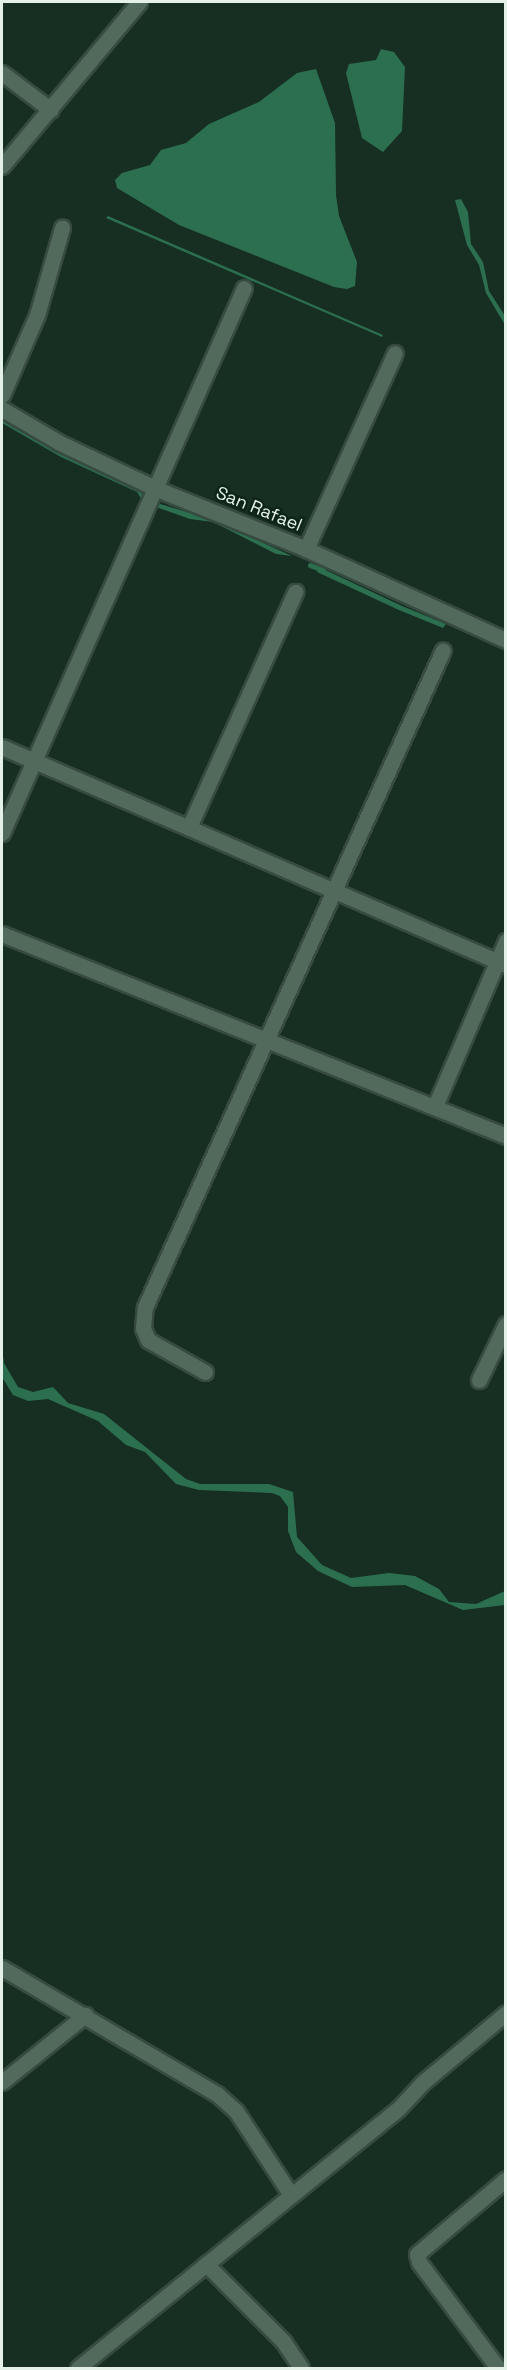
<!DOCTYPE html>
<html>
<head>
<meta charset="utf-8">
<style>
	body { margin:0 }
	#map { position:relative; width:507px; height:2370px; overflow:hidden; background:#172e22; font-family:"Space Grotesk",sans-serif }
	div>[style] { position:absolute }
	.water>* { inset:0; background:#2c6f4f }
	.stream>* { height:4.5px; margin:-2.25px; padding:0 2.25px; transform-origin:2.25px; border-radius:2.25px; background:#2c6f4f }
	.roads { filter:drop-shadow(2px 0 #374b40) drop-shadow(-2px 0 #374b40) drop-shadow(0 2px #374b40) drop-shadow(0 -2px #374b40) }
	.minor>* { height:15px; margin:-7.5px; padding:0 7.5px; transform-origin:7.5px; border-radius:7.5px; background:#516a5c }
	span { translate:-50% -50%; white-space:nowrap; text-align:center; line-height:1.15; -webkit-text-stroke:5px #0d2418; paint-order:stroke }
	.street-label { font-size:18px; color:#e3f1e8 }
	.frame { position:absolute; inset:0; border:3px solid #e3f1e8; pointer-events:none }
</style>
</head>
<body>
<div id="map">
	<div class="water">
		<i style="clip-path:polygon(381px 49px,394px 52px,405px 67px,402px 131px,383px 152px,362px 138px,346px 73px,349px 64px,376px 60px)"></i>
		<i style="clip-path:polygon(316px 69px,335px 123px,336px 195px,339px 216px,357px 262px,355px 286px,347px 289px,334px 287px,179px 225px,117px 188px,115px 180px,122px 173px,150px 165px,161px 150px,186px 143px,209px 124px,259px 102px,297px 73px)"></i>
		<i style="clip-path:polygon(461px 199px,468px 212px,471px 244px,483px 262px,489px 291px,505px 316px,505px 325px,486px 293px,479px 265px,467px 245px,455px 200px)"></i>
		<i style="clip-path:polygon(108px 216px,383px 335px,382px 337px,106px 218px)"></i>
		<i style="clip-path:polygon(2px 418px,27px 435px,149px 497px,144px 503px,137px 492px,61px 457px,2px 423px)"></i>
		<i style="clip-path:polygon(157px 503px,210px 519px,292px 556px,276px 554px,213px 522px,190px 519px,156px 507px)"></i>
		<i style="clip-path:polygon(319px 567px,402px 606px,446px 624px,443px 628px,399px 610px,317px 572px)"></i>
		<i style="clip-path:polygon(2px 1348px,4px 1363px,18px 1387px,33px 1392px,53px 1387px,68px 1403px,104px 1414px,186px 1479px,200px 1484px,269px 1484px,293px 1492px,297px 1537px,322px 1565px,351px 1578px,389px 1573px,415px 1576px,439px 1589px,449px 1602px,476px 1604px,505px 1591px,505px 1605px,463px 1610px,405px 1585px,352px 1587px,318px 1571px,296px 1552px,288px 1531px,288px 1507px,280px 1496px,272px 1493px,199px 1490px,176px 1484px,145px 1452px,126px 1445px,98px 1421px,48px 1399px,28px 1401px,13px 1395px,2px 1377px)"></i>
	</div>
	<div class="stream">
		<i style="left:310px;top:565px;width:14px;rotate:21deg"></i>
	</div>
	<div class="roads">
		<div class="minor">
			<i style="left:2px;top:73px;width:61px;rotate:37.1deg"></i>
			<i style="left:2px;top:166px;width:214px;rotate:-50.1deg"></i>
			<i style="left:2px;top:395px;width:87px;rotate:-66.4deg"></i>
			<i style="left:37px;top:315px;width:91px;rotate:-74deg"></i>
			<i style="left:2px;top:409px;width:67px;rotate:30.4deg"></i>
			<i style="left:60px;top:443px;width:107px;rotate:25.4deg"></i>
			<i style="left:157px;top:489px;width:161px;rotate:21.9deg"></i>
			<i style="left:306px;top:549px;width:220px;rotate:24.5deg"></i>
			<i style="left:306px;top:549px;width:215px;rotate:-65.6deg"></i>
			<i style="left:2px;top:747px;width:549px;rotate:23.39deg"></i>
			<i style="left:190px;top:825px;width:256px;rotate:-65.7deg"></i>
			<i style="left:2px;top:833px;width:596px;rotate:-66.06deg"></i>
			<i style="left:2px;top:934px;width:543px;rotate:21.84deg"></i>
			<i style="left:435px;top:1106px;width:180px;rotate:-66.7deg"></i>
			<i style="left:205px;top:1372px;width:65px;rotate:-150.7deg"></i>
			<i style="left:148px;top:1340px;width:13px;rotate:-113deg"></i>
			<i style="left:143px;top:1328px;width:21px;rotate:-85deg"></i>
			<i style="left:145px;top:1307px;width:721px;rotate:-65.6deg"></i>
			<i style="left:479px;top:1380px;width:62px;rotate:-64.3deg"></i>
			<i style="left:2px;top:1968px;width:249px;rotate:30.4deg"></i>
			<i style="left:217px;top:2094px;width:25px;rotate:42deg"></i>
			<i style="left:236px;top:2111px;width:100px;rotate:56.8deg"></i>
			<i style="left:2px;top:2082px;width:107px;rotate:-38.9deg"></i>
			<i style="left:206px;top:2264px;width:109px;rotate:45deg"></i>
			<i style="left:283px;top:2341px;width:32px;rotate:56deg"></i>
			<i style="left:78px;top:2368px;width:413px;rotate:-39deg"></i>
			<i style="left:399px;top:2108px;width:34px;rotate:-47deg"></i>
			<i style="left:422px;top:2083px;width:109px;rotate:-39.8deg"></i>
			<i style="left:498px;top:2368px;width:132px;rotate:-126.7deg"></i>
			<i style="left:419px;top:2262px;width:8px;rotate:-104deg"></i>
			<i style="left:417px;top:2254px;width:116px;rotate:-40.1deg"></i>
		</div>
	</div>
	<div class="street-label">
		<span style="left:259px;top:509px;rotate:22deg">San Rafael</span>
	</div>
	<div class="frame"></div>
</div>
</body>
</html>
